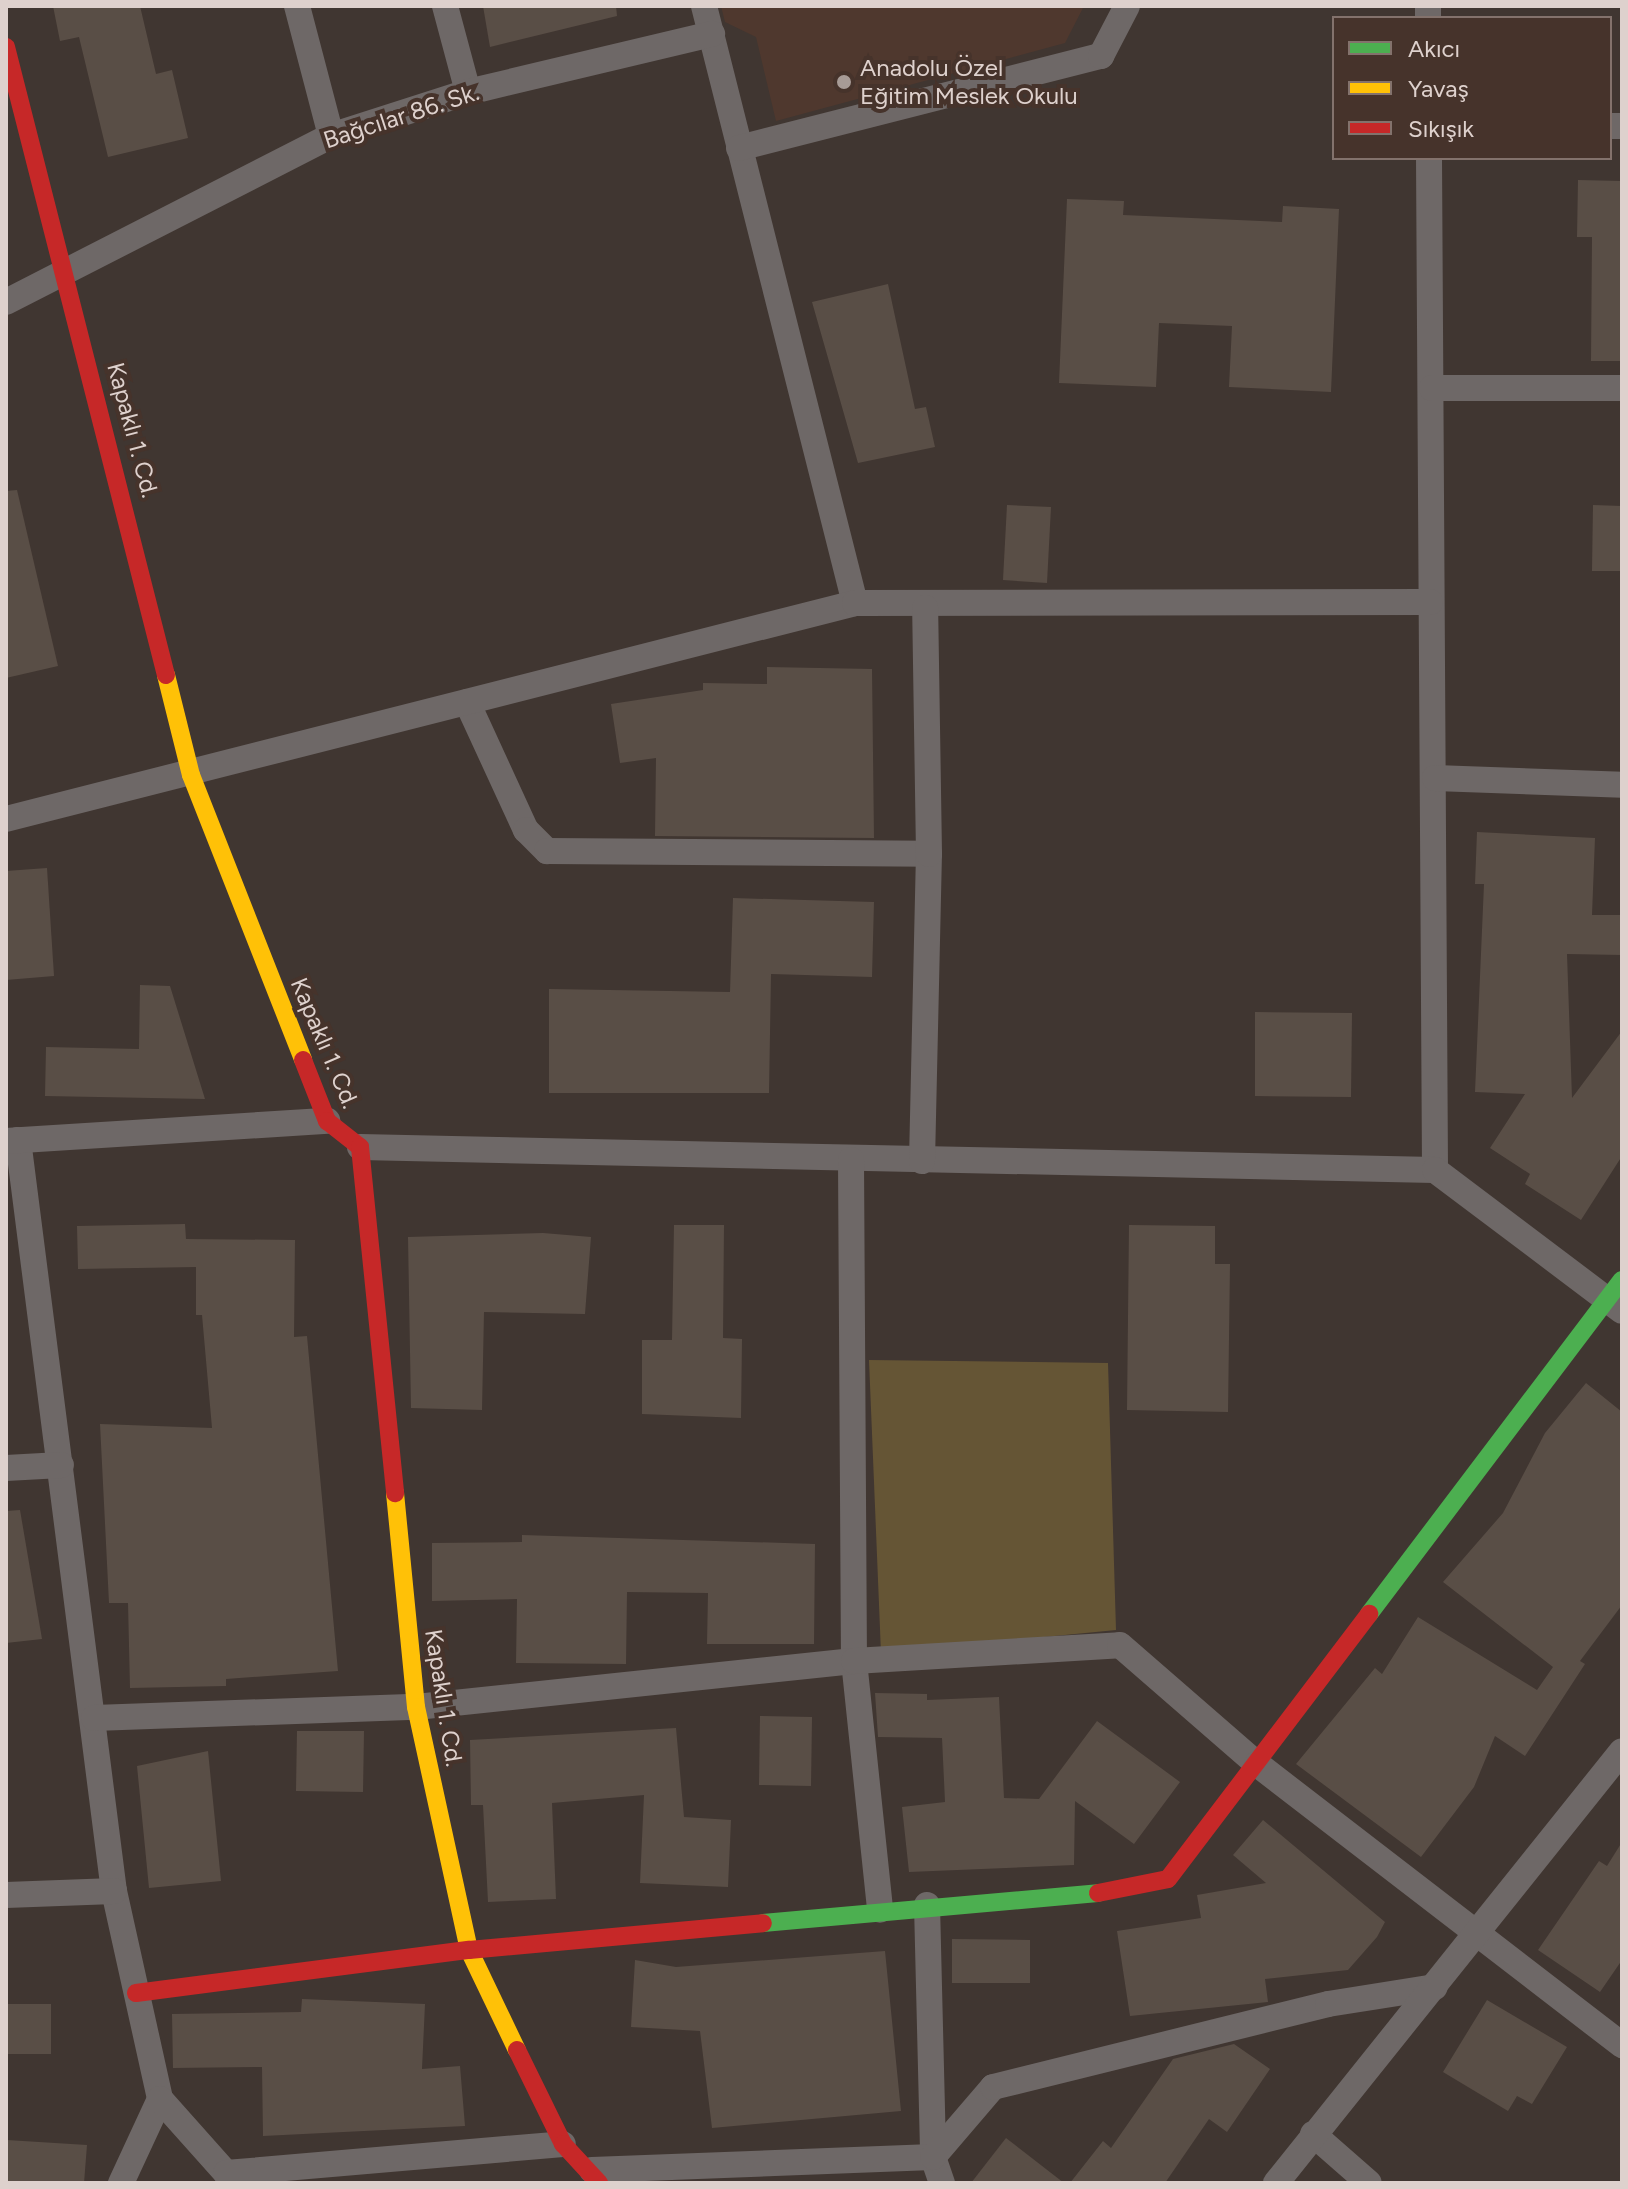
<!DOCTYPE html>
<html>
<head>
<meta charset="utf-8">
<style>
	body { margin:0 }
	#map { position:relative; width:1628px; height:2189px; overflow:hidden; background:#403631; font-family:Figtree,sans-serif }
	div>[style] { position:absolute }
	.built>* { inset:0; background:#4f382e }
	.green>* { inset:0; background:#655535 }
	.building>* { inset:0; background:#594e46 }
	.street>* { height:26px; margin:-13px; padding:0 13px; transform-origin:13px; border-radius:13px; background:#6e6867 }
	.fast>* { height:18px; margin:-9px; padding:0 9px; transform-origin:9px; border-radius:9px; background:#4caf50 }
	.slow>* { height:18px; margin:-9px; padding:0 9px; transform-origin:9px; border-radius:9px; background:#ffc107 }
	.jam>* { height:18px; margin:-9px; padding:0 9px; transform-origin:9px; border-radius:9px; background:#c62828 }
	.dots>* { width:22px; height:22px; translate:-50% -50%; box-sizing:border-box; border:4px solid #46332b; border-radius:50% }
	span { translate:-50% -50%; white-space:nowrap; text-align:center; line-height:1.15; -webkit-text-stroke:8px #46332b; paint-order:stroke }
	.poi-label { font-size:24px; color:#ded1cd }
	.left { translate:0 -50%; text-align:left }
	.street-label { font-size:24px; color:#ded1cd }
	.frame { position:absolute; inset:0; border:8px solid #ded1cd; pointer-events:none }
	.legend { position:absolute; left:1332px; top:16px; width:280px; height:144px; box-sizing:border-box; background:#46332b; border:2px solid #83726c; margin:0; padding:10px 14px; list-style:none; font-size:24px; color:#ded1cd }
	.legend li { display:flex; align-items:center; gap:16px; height:40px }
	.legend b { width:40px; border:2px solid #83726c }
</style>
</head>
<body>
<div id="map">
	<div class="built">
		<i style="clip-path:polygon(721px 6px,1084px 6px,1065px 43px,776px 121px,756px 37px,725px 22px)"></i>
	</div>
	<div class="green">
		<i style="clip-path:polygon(869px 1360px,1108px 1363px,1116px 1630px,881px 1653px)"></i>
	</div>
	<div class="building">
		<i style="clip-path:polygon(53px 6px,140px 6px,156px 74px,172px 70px,188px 138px,108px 157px,79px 37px,60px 41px)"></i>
		<i style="clip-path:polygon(483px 6px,616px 6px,617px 16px,490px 47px)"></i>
		<i style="clip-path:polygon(1578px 180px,1622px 181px,1622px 361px,1591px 361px,1592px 237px,1577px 237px)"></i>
		<i style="clip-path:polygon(1067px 199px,1124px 201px,1123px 215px,1282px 222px,1283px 206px,1339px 209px,1331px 392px,1229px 387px,1232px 326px,1159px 323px,1156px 387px,1059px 383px)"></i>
		<i style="clip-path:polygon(888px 284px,915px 409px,926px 407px,935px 447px,858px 463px,812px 302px)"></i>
		<i style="clip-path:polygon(17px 490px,58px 666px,6px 678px,6px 491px)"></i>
		<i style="clip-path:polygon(1007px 505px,1051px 507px,1047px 583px,1003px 580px)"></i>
		<i style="clip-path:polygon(1593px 505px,1622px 506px,1622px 571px,1592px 571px)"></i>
		<i style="clip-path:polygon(767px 667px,872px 669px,874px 838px,655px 836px,656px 758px,620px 763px,611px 704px,703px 690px,703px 683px,767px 684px)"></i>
		<i style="clip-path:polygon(1477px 832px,1595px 838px,1592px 915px,1622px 915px,1622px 955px,1567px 954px,1572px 1098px,1622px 1031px,1622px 1156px,1581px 1220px,1525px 1184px,1530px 1174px,1490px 1148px,1525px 1094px,1475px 1092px,1484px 884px,1475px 884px)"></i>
		<i style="clip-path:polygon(47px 868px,54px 976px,6px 980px,6px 871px)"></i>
		<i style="clip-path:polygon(733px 898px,874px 902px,872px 977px,771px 974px,769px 1093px,549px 1093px,549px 989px,730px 992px)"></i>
		<i style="clip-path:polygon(140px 985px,170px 986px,205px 1099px,45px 1096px,46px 1047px,139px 1049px)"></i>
		<i style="clip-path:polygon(1255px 1012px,1352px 1013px,1351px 1097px,1255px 1096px)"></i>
		<i style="clip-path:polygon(185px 1224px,186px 1239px,295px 1240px,294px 1337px,307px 1336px,338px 1671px,226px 1679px,226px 1686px,130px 1688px,128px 1603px,109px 1603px,100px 1424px,212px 1428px,202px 1315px,196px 1315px,196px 1267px,78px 1269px,77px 1226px)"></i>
		<i style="clip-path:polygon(674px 1225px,724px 1225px,723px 1338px,742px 1339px,741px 1418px,642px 1414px,642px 1340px,672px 1340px)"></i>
		<i style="clip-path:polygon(1129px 1225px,1215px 1226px,1215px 1264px,1230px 1264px,1228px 1412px,1127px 1410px)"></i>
		<i style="clip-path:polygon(543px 1233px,591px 1237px,585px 1314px,484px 1312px,482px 1410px,411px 1408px,408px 1237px)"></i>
		<i style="clip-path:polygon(1586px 1383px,1622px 1412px,1622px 1605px,1580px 1661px,1585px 1664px,1525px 1756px,1495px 1736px,1474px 1787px,1421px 1857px,1296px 1764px,1375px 1668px,1382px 1674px,1418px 1617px,1537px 1690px,1553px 1667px,1443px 1582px,1503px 1513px,1545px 1433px)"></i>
		<i style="clip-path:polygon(20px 1510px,42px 1639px,6px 1643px,6px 1511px)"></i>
		<i style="clip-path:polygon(522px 1535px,815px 1544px,814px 1644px,707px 1644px,708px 1593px,627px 1592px,626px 1664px,516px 1663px,517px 1599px,432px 1601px,432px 1543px,522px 1542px)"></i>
		<i style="clip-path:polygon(875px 1693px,927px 1694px,927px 1700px,999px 1697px,1004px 1798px,1039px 1799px,1097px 1721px,1180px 1782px,1134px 1844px,1075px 1801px,1074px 1865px,909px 1872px,902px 1807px,945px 1802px,942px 1738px,878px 1737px)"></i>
		<i style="clip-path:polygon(760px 1716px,812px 1717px,811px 1786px,759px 1785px)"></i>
		<i style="clip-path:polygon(676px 1728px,684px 1817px,731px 1820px,728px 1887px,640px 1883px,644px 1795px,552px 1803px,556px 1899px,488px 1902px,483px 1805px,471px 1805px,470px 1740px)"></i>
		<i style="clip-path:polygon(297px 1731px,364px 1731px,363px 1792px,296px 1791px)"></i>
		<i style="clip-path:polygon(208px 1751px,221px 1881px,149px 1888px,137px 1766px)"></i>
		<i style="clip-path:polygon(1263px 1820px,1385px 1922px,1377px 1937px,1348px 1970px,1265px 1979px,1268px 2002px,1130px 2016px,1117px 1931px,1201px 1918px,1197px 1895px,1266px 1883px,1233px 1855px)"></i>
		<i style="clip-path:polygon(1622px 1842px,1622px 1960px,1600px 1992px,1538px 1950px,1599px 1861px,1607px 1866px)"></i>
		<i style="clip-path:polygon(952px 1939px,1030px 1940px,1030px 1983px,952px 1983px)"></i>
		<i style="clip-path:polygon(885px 1951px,901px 2111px,712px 2128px,700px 2031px,631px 2027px,635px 1960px,676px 1967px)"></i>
		<i style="clip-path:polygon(302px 1999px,425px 2004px,422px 2069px,460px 2066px,465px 2126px,263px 2136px,262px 2067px,173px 2068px,172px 2014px,301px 2012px)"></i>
		<i style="clip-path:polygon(1487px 2000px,1567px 2047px,1532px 2104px,1517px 2096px,1508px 2111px,1443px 2072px)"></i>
		<i style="clip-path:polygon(6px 2004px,51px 2004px,51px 2054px,6px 2054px)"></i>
		<i style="clip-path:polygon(1234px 2044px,1270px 2069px,1227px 2132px,1209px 2119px,1165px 2183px,1070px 2183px,1103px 2141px,1111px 2148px,1173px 2059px)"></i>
		<i style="clip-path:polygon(1006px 2138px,1064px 2183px,971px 2183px)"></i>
		<i style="clip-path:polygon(7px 2140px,87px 2145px,84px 2183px,6px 2183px)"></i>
	</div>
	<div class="street">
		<i style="left:297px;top:6px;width:134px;rotate:75.3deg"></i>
		<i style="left:445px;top:6px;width:89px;rotate:75deg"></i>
		<i style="left:704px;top:6px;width:616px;rotate:75.81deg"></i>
		<i style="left:1428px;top:6px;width:12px;rotate:90deg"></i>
		<i style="left:1610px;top:126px;width:12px"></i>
		<i style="left:739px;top:148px;width:374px;rotate:-14.3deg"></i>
		<i style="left:1101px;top:56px;width:56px;rotate:-62.5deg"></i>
		<i style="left:1429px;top:158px;width:1012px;rotate:89.66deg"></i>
		<i style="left:6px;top:302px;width:365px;rotate:-27.1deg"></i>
		<i style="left:331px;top:136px;width:144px;rotate:-17.8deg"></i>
		<i style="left:468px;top:92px;width:251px;rotate:-13.4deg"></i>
		<i style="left:1432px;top:388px;width:190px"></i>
		<i style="left:467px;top:702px;width:141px;rotate:65.3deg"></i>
		<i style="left:526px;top:830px;width:30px;rotate:45deg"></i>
		<i style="left:547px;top:851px;width:382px;rotate:0.4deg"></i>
		<i style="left:1435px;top:778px;width:187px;rotate:2.1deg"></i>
		<i style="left:6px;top:819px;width:876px;rotate:-14.27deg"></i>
		<i style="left:855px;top:603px;width:575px;rotate:-0.1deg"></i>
		<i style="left:18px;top:1140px;width:757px;rotate:82.72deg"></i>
		<i style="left:114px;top:1891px;width:213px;rotate:77.5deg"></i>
		<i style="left:160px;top:2099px;width:93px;rotate:114.9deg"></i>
		<i style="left:6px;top:1141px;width:322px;rotate:-3.6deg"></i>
		<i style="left:360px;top:1147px;width:1075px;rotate:1.23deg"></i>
		<i style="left:1435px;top:1170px;width:234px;rotate:37deg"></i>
		<i style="left:851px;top:1160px;width:501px;rotate:89.66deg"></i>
		<i style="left:854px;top:1661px;width:250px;rotate:84deg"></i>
		<i style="left:922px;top:1161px;width:307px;rotate:-88.7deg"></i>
		<i style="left:929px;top:854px;width:246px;rotate:-90.9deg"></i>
		<i style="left:6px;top:1468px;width:55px;rotate:-3.1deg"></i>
		<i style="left:94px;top:1718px;width:322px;rotate:-2deg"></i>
		<i style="left:416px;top:1707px;width:440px;rotate:-6deg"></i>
		<i style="left:854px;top:1661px;width:266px;rotate:-3.4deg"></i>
		<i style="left:1120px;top:1645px;width:181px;rotate:41deg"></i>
		<i style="left:1257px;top:1764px;width:461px;rotate:37.6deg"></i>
		<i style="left:6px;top:1895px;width:108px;rotate:-2.1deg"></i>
		<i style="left:927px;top:1905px;width:252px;rotate:88.6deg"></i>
		<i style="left:933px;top:2157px;width:28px;rotate:71deg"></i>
		<i style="left:160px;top:2099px;width:99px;rotate:48.3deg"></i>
		<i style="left:226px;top:2173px;width:338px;rotate:-4.9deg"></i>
		<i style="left:1313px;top:2134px;width:74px;rotate:41.2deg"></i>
		<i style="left:592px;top:2170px;width:341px;rotate:-2.2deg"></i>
		<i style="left:933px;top:2157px;width:92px;rotate:-49.4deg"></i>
		<i style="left:993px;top:2087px;width:345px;rotate:-13.9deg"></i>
		<i style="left:1328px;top:2004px;width:108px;rotate:-9deg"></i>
		<i style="left:1276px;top:2183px;width:553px;rotate:-51.31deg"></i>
	</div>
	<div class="fast">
		<i style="left:1369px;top:1614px;width:419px;rotate:-52.9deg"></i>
		<i style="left:763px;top:1923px;width:336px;rotate:-5.1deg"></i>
	</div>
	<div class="slow">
		<i style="left:166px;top:675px;width:103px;rotate:76deg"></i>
		<i style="left:191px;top:775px;width:306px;rotate:68.5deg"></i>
		<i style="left:395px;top:1493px;width:215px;rotate:84.4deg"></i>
		<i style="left:416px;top:1707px;width:249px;rotate:77.7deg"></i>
		<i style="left:469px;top:1950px;width:111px;rotate:64.4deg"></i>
	</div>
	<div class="jam">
		<i style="left:6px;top:47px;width:648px;rotate:75.71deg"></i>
		<i style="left:303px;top:1060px;width:66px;rotate:68.5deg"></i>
		<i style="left:327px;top:1121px;width:42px;rotate:38.2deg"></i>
		<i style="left:360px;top:1147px;width:348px;rotate:84.2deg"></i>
		<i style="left:1098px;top:1893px;width:71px;rotate:-11.3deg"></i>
		<i style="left:1168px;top:1879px;width:333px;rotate:-52.8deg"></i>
		<i style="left:136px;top:1993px;width:336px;rotate:-7.4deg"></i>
		<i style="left:469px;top:1950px;width:295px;rotate:-5.2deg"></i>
		<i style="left:517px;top:2050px;width:105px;rotate:63.9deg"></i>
		<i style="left:563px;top:2144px;width:53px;rotate:47.3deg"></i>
	</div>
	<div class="dots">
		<i style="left:844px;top:82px;background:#a79b96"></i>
	</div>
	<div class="poi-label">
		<span class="left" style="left:860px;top:82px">Anadolu Özel<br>Eğitim Meslek Okulu</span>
	</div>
	<div class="street-label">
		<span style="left:401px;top:116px;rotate:-18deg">Bağcılar 86. Sk.</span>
		<span style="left:133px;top:430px;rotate:75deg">Kapaklı 1. Cd.</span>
		<span style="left:325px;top:1043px;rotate:67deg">Kapaklı 1. Cd.</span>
		<span style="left:444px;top:1698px;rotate:81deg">Kapaklı 1. Cd.</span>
	</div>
	<div class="frame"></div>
	<ul class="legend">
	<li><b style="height:10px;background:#4caf50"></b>Akıcı</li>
	<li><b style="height:10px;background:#ffc107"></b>Yavaş</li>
	<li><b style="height:10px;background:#c62828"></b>Sıkışık</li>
	</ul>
</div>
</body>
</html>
